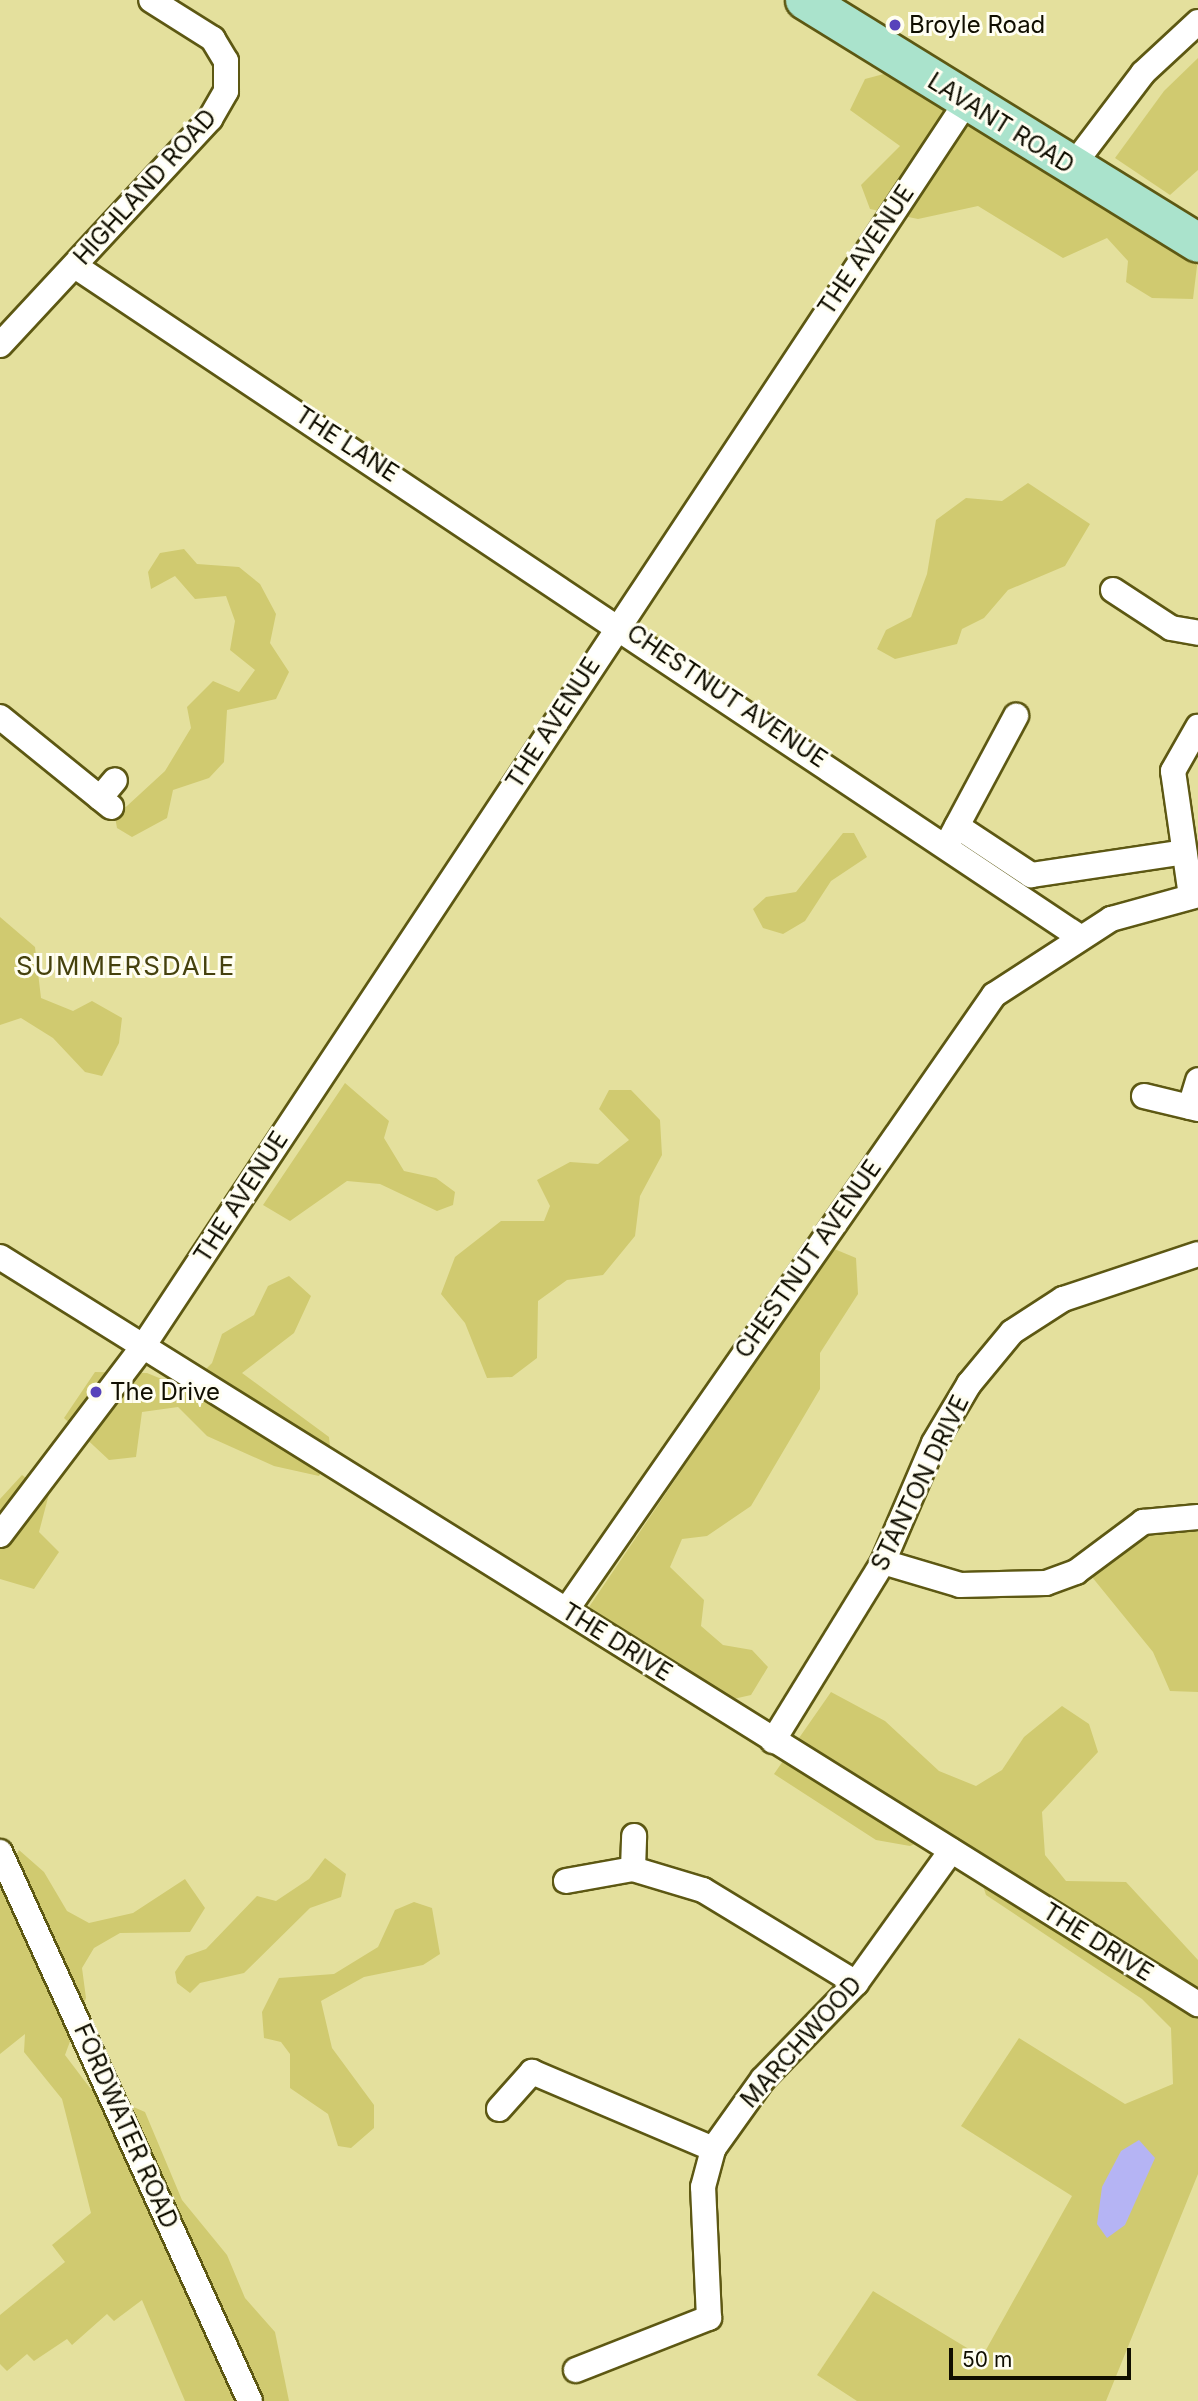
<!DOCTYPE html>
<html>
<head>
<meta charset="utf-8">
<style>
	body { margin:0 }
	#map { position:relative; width:1198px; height:2401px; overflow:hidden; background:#e4e09d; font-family:Inter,sans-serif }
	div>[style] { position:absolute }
	.green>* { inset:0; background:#d0ca70 }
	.water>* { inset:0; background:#b5b4f4 }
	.roads { filter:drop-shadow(2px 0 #5d5813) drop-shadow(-2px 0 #5d5813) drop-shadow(0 2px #5d5813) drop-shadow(0 -2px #5d5813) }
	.minor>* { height:24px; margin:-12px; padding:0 12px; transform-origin:12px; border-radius:12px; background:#fff }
	.primary>* { height:38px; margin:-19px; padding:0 19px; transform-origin:19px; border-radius:19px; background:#aae3cc }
	.dots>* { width:19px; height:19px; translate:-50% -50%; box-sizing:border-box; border:4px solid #fffef1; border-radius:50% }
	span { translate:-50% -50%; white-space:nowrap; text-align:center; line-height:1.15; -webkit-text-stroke:6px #fffef1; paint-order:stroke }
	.poi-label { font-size:24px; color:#100e00 }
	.left { translate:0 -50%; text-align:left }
	.street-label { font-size:24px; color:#100e00 }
	.neighbourhood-label { font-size:26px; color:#45410d; letter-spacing:2px }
	.scale { position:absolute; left:949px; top:2348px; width:182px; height:32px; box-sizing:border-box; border:4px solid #100e00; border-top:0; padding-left:9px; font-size:21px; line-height:24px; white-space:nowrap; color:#100e00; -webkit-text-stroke:5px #fffef1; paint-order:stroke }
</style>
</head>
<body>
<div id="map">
	<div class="green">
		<i style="clip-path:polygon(1198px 58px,1198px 170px,1170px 195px,1115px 158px,1164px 91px)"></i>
		<i style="clip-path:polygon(895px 71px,1198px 258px,1193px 299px,1152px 298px,1126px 282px,1128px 261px,1107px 238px,1063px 258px,978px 206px,918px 219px,870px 209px,861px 185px,900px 146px,850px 110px,865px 79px)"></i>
		<i style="clip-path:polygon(1028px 483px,1090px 524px,1065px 566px,1008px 590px,984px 618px,962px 629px,957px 644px,895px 659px,877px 649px,886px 630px,911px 617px,927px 574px,936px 520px,966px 498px,1002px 501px)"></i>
		<i style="clip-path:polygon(184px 549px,197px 564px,239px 567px,260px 584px,276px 614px,270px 643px,289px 672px,276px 699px,227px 710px,224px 762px,209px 778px,173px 790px,167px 818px,132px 837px,117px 828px,115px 817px,165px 771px,191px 728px,187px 707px,213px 681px,239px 692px,255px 670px,230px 650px,235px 621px,226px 596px,195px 599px,175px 576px,151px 589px,148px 572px,160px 553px)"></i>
		<i style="clip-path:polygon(843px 833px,854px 833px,867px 857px,831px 881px,805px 921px,783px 934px,763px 928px,753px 909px,766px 897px,796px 892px)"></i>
		<i style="clip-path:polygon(0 917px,35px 947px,41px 998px,73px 1011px,92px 1001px,122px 1018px,119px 1043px,102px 1076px,85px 1072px,53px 1038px,21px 1018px,0 1025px)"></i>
		<i style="clip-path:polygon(345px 1083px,389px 1121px,384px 1138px,404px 1171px,436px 1178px,455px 1192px,453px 1205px,437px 1211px,380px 1184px,347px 1181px,290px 1221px,263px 1205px)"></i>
		<i style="clip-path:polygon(609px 1090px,631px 1090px,660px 1120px,662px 1155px,640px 1196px,635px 1236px,603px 1275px,567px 1280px,538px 1301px,537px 1358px,512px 1377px,487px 1378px,465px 1323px,441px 1294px,455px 1257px,501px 1221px,544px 1221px,550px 1206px,537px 1180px,570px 1162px,598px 1164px,629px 1140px,599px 1109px)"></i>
		<i style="clip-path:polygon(832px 1248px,856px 1258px,858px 1294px,820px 1353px,820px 1389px,751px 1506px,707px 1536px,682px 1539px,670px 1567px,704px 1600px,701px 1626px,723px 1645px,752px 1650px,768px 1667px,751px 1695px,729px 1700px,589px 1607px)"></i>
		<i style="clip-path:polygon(289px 1276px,311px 1296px,294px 1333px,242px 1373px,329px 1437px,331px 1455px,319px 1476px,274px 1466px,207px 1436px,178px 1407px,142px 1412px,136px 1457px,109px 1460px,64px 1418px,95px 1372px,147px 1373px,186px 1389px,212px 1363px,222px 1334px,254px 1315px,268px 1286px)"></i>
		<i style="clip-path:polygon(22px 1475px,49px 1494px,39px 1532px,59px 1552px,34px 1589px,0 1579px,0 1499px)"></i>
		<i style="clip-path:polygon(1174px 1528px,1198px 1532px,1198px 1692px,1170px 1691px,1153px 1652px,1092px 1577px,1147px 1532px)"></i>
		<i style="clip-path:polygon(831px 1692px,885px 1721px,939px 1771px,976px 1786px,1002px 1770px,1024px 1737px,1062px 1706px,1089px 1724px,1098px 1752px,1042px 1812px,1045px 1855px,1066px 1881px,1126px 1882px,1198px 1960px,1198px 2174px,1106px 2401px,857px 2401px,817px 2375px,873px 2291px,982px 2357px,1072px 2196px,961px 2126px,1019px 2038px,1125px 2104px,1173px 2084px,1171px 2028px,1142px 1999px,986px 1895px,971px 1849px,943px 1833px,910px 1846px,876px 1840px,774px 1774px)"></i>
		<i style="clip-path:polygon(19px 1850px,44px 1872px,67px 1911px,89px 1923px,133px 1913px,185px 1879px,205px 1908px,190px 1932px,120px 1933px,94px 1948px,82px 1968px,86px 1998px,65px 2055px,90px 2088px,145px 2112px,182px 2200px,227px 2255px,245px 2298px,275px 2332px,289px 2401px,185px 2401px,142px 2300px,114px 2321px,107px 2314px,72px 2345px,67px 2339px,34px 2361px,27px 2354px,7px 2371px,0 2364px,0 2315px,65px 2262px,52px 2245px,91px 2213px,62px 2099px,24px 2052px,25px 2034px,0 2054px,0 1885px)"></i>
		<i style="clip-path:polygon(325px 1858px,346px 1874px,341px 1897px,310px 1908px,244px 1973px,200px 1983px,190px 1993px,177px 1983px,175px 1972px,186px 1956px,206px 1949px,257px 1896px,276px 1901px,309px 1879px)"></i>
		<i style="clip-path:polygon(414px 1902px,432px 1908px,440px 1954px,423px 1965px,364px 1977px,321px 2001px,332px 2048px,374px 2105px,374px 2128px,351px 2148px,338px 2146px,328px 2114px,290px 2088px,290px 2054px,281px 2042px,264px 2038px,262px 2012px,279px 1978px,334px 1974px,378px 1947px,395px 1910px)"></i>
	</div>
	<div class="water">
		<i style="clip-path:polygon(1139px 2140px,1155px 2158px,1125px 2225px,1107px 2238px,1097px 2224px,1102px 2187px,1121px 2151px)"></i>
	</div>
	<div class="roads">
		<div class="minor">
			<i style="left:1071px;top:168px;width:119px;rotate:-52.8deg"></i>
			<i style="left:1143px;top:73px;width:75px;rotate:-42.8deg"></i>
			<i style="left:75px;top:266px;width:1206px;rotate:33.74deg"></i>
			<i style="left:0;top:345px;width:309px;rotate:-47.1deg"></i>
			<i style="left:210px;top:119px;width:32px;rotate:-60deg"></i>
			<i style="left:226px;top:91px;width:30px;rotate:-90deg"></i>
			<i style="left:226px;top:61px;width:26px;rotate:-121deg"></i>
			<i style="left:213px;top:39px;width:73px;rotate:-147.8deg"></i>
			<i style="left:1113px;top:590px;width:69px;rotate:33.2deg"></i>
			<i style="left:1171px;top:628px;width:27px;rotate:10deg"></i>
			<i style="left:0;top:717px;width:143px;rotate:39deg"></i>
			<i style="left:100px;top:798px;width:23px;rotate:-50deg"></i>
			<i style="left:957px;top:826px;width:89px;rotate:33.5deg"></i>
			<i style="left:1031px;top:875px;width:155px;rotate:-8.5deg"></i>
			<i style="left:950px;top:839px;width:140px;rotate:-61.8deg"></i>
			<i style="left:1191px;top:896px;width:126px;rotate:-98.2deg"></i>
			<i style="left:1173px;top:771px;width:51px;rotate:-60.4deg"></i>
			<i style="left:1144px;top:1096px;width:56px;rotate:13.5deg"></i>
			<i style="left:1190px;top:1107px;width:28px;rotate:-73deg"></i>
			<i style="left:0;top:1257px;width:1412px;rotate:31.95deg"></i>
			<i style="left:0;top:1535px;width:235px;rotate:-52.8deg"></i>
			<i style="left:142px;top:1348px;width:1495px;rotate:-56.51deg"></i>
			<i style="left:883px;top:1562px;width:80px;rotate:16.6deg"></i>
			<i style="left:960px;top:1585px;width:86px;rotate:-1.3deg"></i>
			<i style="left:1046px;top:1583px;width:32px;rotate:-20deg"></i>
			<i style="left:1076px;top:1572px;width:84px;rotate:-36.7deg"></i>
			<i style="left:1143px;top:1522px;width:55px;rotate:-5.2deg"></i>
			<i style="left:567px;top:1609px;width:748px;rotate:-55.18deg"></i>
			<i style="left:994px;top:995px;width:140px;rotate:-33deg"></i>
			<i style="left:1111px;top:919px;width:90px;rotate:-15.4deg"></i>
			<i style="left:773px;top:1741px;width:210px;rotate:-58.4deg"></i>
			<i style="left:883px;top:1562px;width:129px;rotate:-66.8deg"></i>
			<i style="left:934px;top:1443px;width:69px;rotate:-59.3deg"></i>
			<i style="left:969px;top:1384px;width:67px;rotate:-50.4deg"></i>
			<i style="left:1012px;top:1332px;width:61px;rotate:-32.9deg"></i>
			<i style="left:1063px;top:1299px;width:142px;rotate:-18.4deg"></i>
			<i style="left:0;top:1852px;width:603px;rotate:65.52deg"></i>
			<i style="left:633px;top:1869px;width:33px;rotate:-88deg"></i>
			<i style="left:566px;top:1881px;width:68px;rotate:-10.2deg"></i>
			<i style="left:633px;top:1869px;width:73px;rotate:16.7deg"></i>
			<i style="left:703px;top:1890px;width:179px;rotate:31.3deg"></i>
			<i style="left:499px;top:2109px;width:50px;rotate:-48.3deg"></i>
			<i style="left:532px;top:2072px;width:197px;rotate:23deg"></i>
			<i style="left:576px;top:2370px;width:143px;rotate:-21.4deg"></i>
			<i style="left:709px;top:2318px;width:131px;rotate:-92.6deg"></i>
			<i style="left:703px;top:2187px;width:39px;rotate:-75deg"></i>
			<i style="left:713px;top:2149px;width:86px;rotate:-54.5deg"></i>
			<i style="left:763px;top:2079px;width:134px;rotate:-45.9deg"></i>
			<i style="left:856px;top:1983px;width:163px;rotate:-54.3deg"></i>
		</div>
		<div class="primary">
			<i style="left:805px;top:0;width:462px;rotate:31.7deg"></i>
		</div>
	</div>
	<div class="dots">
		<i style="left:895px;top:25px;background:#5743bb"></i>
		<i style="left:96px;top:1392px;background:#5743bb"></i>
	</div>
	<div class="poi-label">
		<span class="left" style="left:909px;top:25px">Broyle Road</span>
		<span class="left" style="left:110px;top:1392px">The Drive</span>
	</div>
	<div class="street-label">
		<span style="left:1001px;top:123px;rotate:32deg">LAVANT ROAD</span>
		<span style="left:145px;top:187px;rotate:-48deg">HIGHLAND ROAD</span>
		<span style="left:866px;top:250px;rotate:-56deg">THE AVENUE</span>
		<span style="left:347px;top:444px;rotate:33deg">THE LANE</span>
		<span style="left:727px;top:696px;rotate:34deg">CHESTNUT AVENUE</span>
		<span style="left:553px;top:723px;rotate:-57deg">THE AVENUE</span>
		<span style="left:241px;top:1197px;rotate:-57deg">THE AVENUE</span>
		<span style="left:808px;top:1259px;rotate:-55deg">CHESTNUT AVENUE</span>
		<span style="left:920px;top:1483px;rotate:-64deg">STANTON DRIVE</span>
		<span style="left:617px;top:1642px;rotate:32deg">THE DRIVE</span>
		<span style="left:1098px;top:1942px;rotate:32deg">THE DRIVE</span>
		<span style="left:801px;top:2042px;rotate:-48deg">MARCHWOOD</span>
		<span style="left:126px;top:2126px;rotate:66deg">FORDWATER ROAD</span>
	</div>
	<div class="neighbourhood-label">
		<span style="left:126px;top:966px">SUMMERSDALE</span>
	</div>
	<div class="scale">50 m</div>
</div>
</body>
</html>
